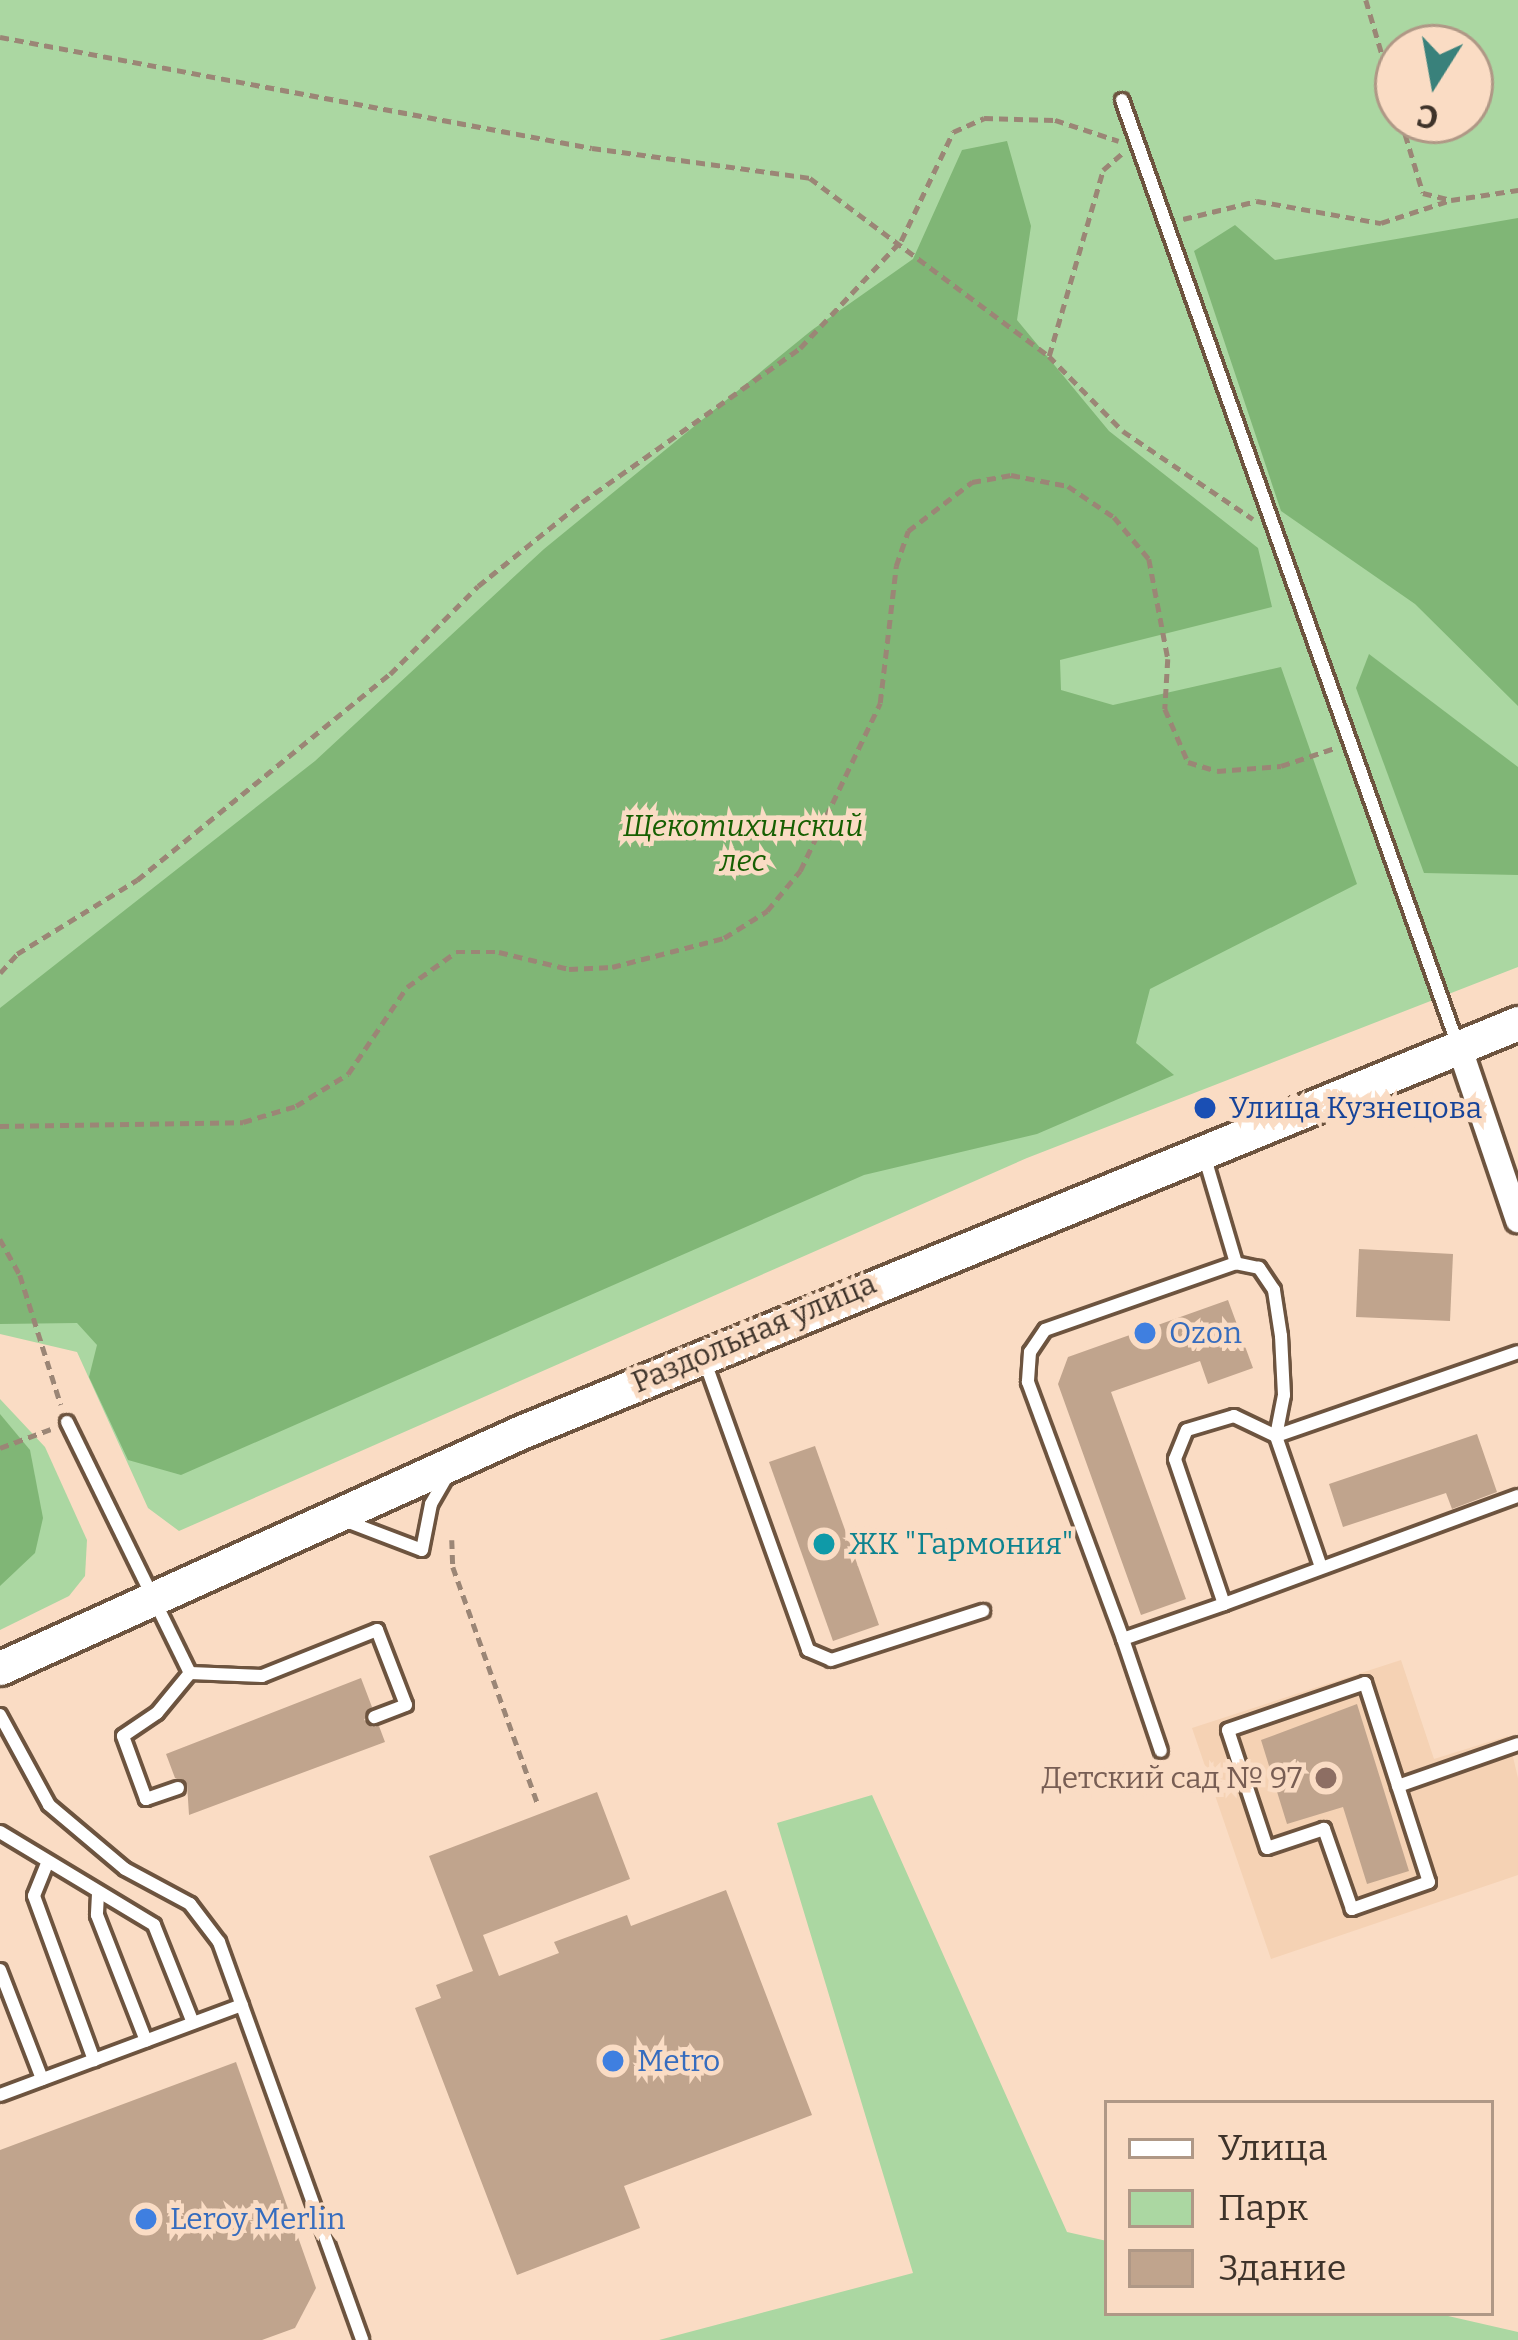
<!DOCTYPE html>
<html>
<head>
<meta charset="utf-8">
<style>
	body { margin:0 }
	#map { position:relative; width:1518px; height:2340px; overflow:hidden; background:#fadcc4; font-family:Bitter,serif }
	div>[style] { position:absolute }
	.built>* { inset:0; background:#f5d2b4 }
	.green>* { inset:0; background:#abd7a2 }
	.forest>* { inset:0; background:#80b676 }
	.building>* { inset:0; background:#c0a48d }
	.path>* { height:4.5px; margin-top:-2.25px; transform-origin:0; background:repeating-linear-gradient(90deg,#9b8676 0 9px,transparent 0 15px) }
	.roads { filter:drop-shadow(3px 0 #6d543f) drop-shadow(-3px 0 #6d543f) drop-shadow(0 3px #6d543f) drop-shadow(0 -3px #6d543f) }
	.lane>* { height:12px; margin:-6px; padding:0 6px; transform-origin:6px; border-radius:6px; background:#fff }
	.street>* { height:24px; margin:-12px; padding:0 12px; transform-origin:12px; border-radius:12px; background:#fff }
	.secondary>* { height:33px; margin:-16.5px; padding:0 16.5px; transform-origin:16.5px; border-radius:16.5px; background:#fff }
	.dots>* { width:33px; height:33px; translate:-50% -50%; box-sizing:border-box; border:6px solid #fadcc4; border-radius:50% }
	span { translate:-50% -50%; white-space:nowrap; text-align:center; line-height:1.15; -webkit-text-stroke:9px #fadcc4; paint-order:stroke }
	.park-label { font-size:30px; color:#175f02; font-style:italic }
	.transit-label { font-size:30px; color:#164399 }
	.left { translate:0 -50%; text-align:left }
	.street-label { font-size:30px; color:#3e332a }
	.shop-label { font-size:30px; color:#366cbe }
	.culture-label { font-size:30px; color:#0d838f }
	.education-label { font-size:30px; color:#785e54 }
	.right { translate:-100% -50%; text-align:right }
	.legend { position:absolute; left:1104px; top:2100px; width:390px; height:216px; box-sizing:border-box; background:#fadcc4; border:3px solid #af9886; margin:0; padding:15px 21px; list-style:none; font-size:36px; color:#3e332a }
	.legend li { display:flex; align-items:center; gap:24px; height:60px }
	.legend b { width:60px; border:3px solid #af9886 }
	.north { position:absolute; left:1374px; top:24px; width:120px; height:120px; box-sizing:border-box; background:#fadcc4; border:3px solid #af9886; border-radius:50%; rotate:191deg; font-size:33px; font-weight:700; line-height:48px; text-align:center; color:#3e332a }
	.north::after { content:''; display:block; margin:auto; width:42px; height:54px; background:#39817b; clip-path:polygon(50% 0,100% 100%,50% 72%,0 100%) }
</style>
</head>
<body>
<div id="map">
	<div class="built">
		<i style="clip-path:polygon(1401px 1660px,1434px 1759px,1508px 1736px,1518px 1778px,1518px 1875px,1271px 1959px,1192px 1728px)"></i>
	</div>
	<div class="green">
		<i style="clip-path:polygon(evenodd,0 0,1518px 0,1518px 967px,1027px 1158px,179px 1531px,148px 1508px,77px 1352px,0 1334px,0 0,1398px 48px,1470px 48px,1470px 120px,1398px 120px,1398px 48px)"></i>
		<i style="clip-path:polygon(0 1399px,45px 1447px,87px 1540px,85px 1576px,69px 1596px,0 1630px)"></i>
		<i style="clip-path:polygon(872px 1795px,1067px 2232px,1107px 2241px,1107px 2313px,1435px 2313px,1518px 2332px,1518px 2340px,659px 2340px,913px 2273px,777px 1823px)"></i>
	</div>
	<div class="forest">
		<i style="clip-path:polygon(1007px 141px,1031px 226px,1017px 320px,1109px 431px,1258px 548px,1272px 607px,1060px 660px,1061px 690px,1113px 705px,1281px 667px,1357px 884px,1150px 989px,1136px 1043px,1174px 1075px,1037px 1134px,864px 1175px,181px 1475px,128px 1460px,89px 1377px,97px 1345px,77px 1323px,0 1324px,0 1008px,315px 761px,544px 549px,812px 330px,913px 259px,962px 150px)"></i>
		<i style="clip-path:polygon(1518px 218px,1518px 706px,1415px 604px,1281px 511px,1194px 251px,1235px 225px,1275px 260px)"></i>
		<i style="clip-path:polygon(1369px 654px,1518px 767px,1518px 875px,1424px 873px,1356px 688px)"></i>
		<i style="clip-path:polygon(0 1414px,30px 1450px,43px 1518px,35px 1553px,0 1586px)"></i>
	</div>
	<div class="building">
		<i style="clip-path:polygon(1359px 1249px,1453px 1254px,1450px 1321px,1356px 1317px)"></i>
		<i style="clip-path:polygon(1228px 1300px,1253px 1368px,1208px 1384px,1200px 1361px,1111px 1392px,1186px 1599px,1141px 1615px,1058px 1384px,1068px 1357px)"></i>
		<i style="clip-path:polygon(1477px 1434px,1497px 1492px,1452px 1509px,1446px 1493px,1343px 1527px,1329px 1484px)"></i>
		<i style="clip-path:polygon(815px 1446px,879px 1625px,833px 1641px,769px 1462px)"></i>
		<i style="clip-path:polygon(361px 1678px,372px 1707px,364px 1720px,379px 1726px,385px 1742px,189px 1815px,187px 1784px,175px 1778px,166px 1754px)"></i>
		<i style="clip-path:polygon(1357px 1704px,1409px 1871px,1367px 1884px,1343px 1807px,1287px 1824px,1261px 1740px)"></i>
		<i style="clip-path:polygon(597px 1792px,630px 1879px,483px 1935px,499px 1976px,559px 1953px,554px 1942px,627px 1915px,631px 1926px,726px 1890px,812px 2115px,624px 2186px,640px 2228px,517px 2275px,415px 2008px,441px 1998px,436px 1985px,473px 1971px,429px 1856px)"></i>
		<i style="clip-path:polygon(236px 2062px,316px 2288px,295px 2328px,262px 2340px,0 2340px,0 2150px)"></i>
	</div>
	<div class="path">
		<i style="left:1366px;top:0;width:113px;rotate:73.5deg"></i>
		<i style="left:0;top:37px;width:602px;rotate:10.62deg"></i>
		<i style="left:592px;top:148px;width:220px;rotate:7.8deg"></i>
		<i style="left:810px;top:178px;width:298px;rotate:36.7deg"></i>
		<i style="left:1049px;top:356px;width:105px;rotate:45.4deg"></i>
		<i style="left:1123px;top:431px;width:157px;rotate:34.1deg"></i>
		<i style="left:1401px;top:120px;width:76px;rotate:73.2deg"></i>
		<i style="left:1423px;top:193px;width:29px;rotate:14deg"></i>
		<i style="left:1451px;top:200px;width:68px;rotate:-8.5deg"></i>
		<i style="left:1183px;top:219px;width:76px;rotate:-13.7deg"></i>
		<i style="left:1257px;top:201px;width:126px;rotate:10.1deg"></i>
		<i style="left:1381px;top:223px;width:74px;rotate:-18.2deg"></i>
		<i style="left:1049px;top:356px;width:194px;rotate:-73.8deg"></i>
		<i style="left:1103px;top:170px;width:29px;rotate:-41deg"></i>
		<i style="left:0;top:973px;width:25px;rotate:-48deg"></i>
		<i style="left:17px;top:954px;width:141px;rotate:-31.7deg"></i>
		<i style="left:137px;top:880px;width:326px;rotate:-39.2deg"></i>
		<i style="left:390px;top:674px;width:124px;rotate:-45deg"></i>
		<i style="left:478px;top:586px;width:134px;rotate:-38.9deg"></i>
		<i style="left:582px;top:502px;width:267px;rotate:-35.2deg"></i>
		<i style="left:800px;top:348px;width:147px;rotate:-46.7deg"></i>
		<i style="left:901px;top:241px;width:121px;rotate:-64.5deg"></i>
		<i style="left:953px;top:132px;width:34px;rotate:-24deg"></i>
		<i style="left:984px;top:118px;width:71px;rotate:1.6deg"></i>
		<i style="left:1055px;top:120px;width:67px;rotate:18.2deg"></i>
		<i style="left:0;top:1126px;width:243px;rotate:-0.9deg"></i>
		<i style="left:243px;top:1122px;width:55px;rotate:-16.8deg"></i>
		<i style="left:296px;top:1106px;width:61px;rotate:-31.6deg"></i>
		<i style="left:348px;top:1074px;width:105px;rotate:-55.9deg"></i>
		<i style="left:407px;top:987px;width:60px;rotate:-35.5deg"></i>
		<i style="left:456px;top:952px;width:43px"></i>
		<i style="left:499px;top:952px;width:72px;rotate:13.7deg"></i>
		<i style="left:569px;top:969px;width:43px;rotate:-2.7deg"></i>
		<i style="left:612px;top:967px;width:116px;rotate:-14.5deg"></i>
		<i style="left:724px;top:938px;width:51px;rotate:-32.1deg"></i>
		<i style="left:767px;top:911px;width:52px;rotate:-50.5deg"></i>
		<i style="left:800px;top:871px;width:186px;rotate:-64.5deg"></i>
		<i style="left:880px;top:703px;width:138px;rotate:-83.3deg"></i>
		<i style="left:896px;top:566px;width:37px;rotate:-71deg"></i>
		<i style="left:908px;top:531px;width:81px;rotate:-37.4deg"></i>
		<i style="left:972px;top:482px;width:40px;rotate:-10deg"></i>
		<i style="left:1011px;top:475px;width:58px;rotate:10.9deg"></i>
		<i style="left:1068px;top:486px;width:55px;rotate:34deg"></i>
		<i style="left:1114px;top:517px;width:55px;rotate:50.2deg"></i>
		<i style="left:1149px;top:559px;width:102px;rotate:79.2deg"></i>
		<i style="left:1168px;top:659px;width:50px;rotate:93.4deg"></i>
		<i style="left:1165px;top:709px;width:58px;rotate:66.5deg"></i>
		<i style="left:1188px;top:762px;width:30px;rotate:17deg"></i>
		<i style="left:1217px;top:771px;width:64px;rotate:-4.5deg"></i>
		<i style="left:1281px;top:766px;width:57px;rotate:-18.4deg"></i>
		<i style="left:0;top:1239px;width:41px;rotate:60.9deg"></i>
		<i style="left:20px;top:1275px;width:136px;rotate:72.5deg"></i>
		<i style="left:0;top:1448px;width:54px;rotate:-20.4deg"></i>
		<i style="left:452px;top:1540px;width:27px;rotate:88deg"></i>
		<i style="left:453px;top:1567px;width:252px;rotate:70.3deg"></i>
	</div>
	<div class="roads">
		<div class="lane">
			<i style="left:1122px;top:100px;width:1001px;rotate:70.44deg"></i>
			<i style="left:1204px;top:1155px;width:113px;rotate:73.5deg"></i>
			<i style="left:705px;top:1362px;width:306px;rotate:70.3deg"></i>
			<i style="left:808px;top:1650px;width:25px;rotate:23deg"></i>
			<i style="left:831px;top:1660px;width:160px;rotate:-17.9deg"></i>
			<i style="left:67px;top:1422px;width:280px;rotate:63.9deg"></i>
			<i style="left:346px;top:1521px;width:81px;rotate:20.9deg"></i>
			<i style="left:422px;top:1550px;width:47px;rotate:-78.9deg"></i>
			<i style="left:431px;top:1504px;width:36px;rotate:-60deg"></i>
			<i style="left:1321px;top:1567px;width:139px;rotate:-109deg"></i>
			<i style="left:1276px;top:1436px;width:42px;rotate:-79deg"></i>
			<i style="left:1284px;top:1395px;width:59px;rotate:-92.9deg"></i>
			<i style="left:1281px;top:1336px;width:47px;rotate:-98.7deg"></i>
			<i style="left:1274px;top:1290px;width:27px;rotate:-124deg"></i>
			<i style="left:1259px;top:1268px;width:24px;rotate:-168deg"></i>
			<i style="left:1236px;top:1263px;width:202px;rotate:160.7deg"></i>
			<i style="left:1045px;top:1330px;width:27px;rotate:124deg"></i>
			<i style="left:1030px;top:1352px;width:30px;rotate:94deg"></i>
			<i style="left:1028px;top:1382px;width:274px;rotate:69.7deg"></i>
			<i style="left:1123px;top:1639px;width:107px;rotate:-19.1deg"></i>
			<i style="left:1224px;top:1604px;width:153px;rotate:-108.7deg"></i>
			<i style="left:1175px;top:1459px;width:31px;rotate:-68deg"></i>
			<i style="left:1187px;top:1430px;width:49px;rotate:-16.6deg"></i>
			<i style="left:1234px;top:1416px;width:47px;rotate:25.5deg"></i>
			<i style="left:1276px;top:1436px;width:256px;rotate:-19.1deg"></i>
			<i style="left:1224px;top:1604px;width:313px;rotate:-20.2deg"></i>
			<i style="left:1123px;top:1639px;width:118px;rotate:71.3deg"></i>
			<i style="left:190px;top:1673px;width:72px;rotate:2.4deg"></i>
			<i style="left:262px;top:1676px;width:124px;rotate:-21.8deg"></i>
			<i style="left:377px;top:1630px;width:80px;rotate:68.9deg"></i>
			<i style="left:406px;top:1705px;width:34px;rotate:159deg"></i>
			<i style="left:1365px;top:1683px;width:209px;rotate:72.2deg"></i>
			<i style="left:1429px;top:1882px;width:82px;rotate:160.7deg"></i>
			<i style="left:1352px;top:1909px;width:85px;rotate:-109.3deg"></i>
			<i style="left:1324px;top:1829px;width:60px;rotate:161.6deg"></i>
			<i style="left:1267px;top:1848px;width:124px;rotate:-108.3deg"></i>
			<i style="left:1228px;top:1730px;width:145px;rotate:-18.9deg"></i>
			<i style="left:0;top:1715px;width:102px;rotate:61.4deg"></i>
			<i style="left:49px;top:1805px;width:99px;rotate:40.1deg"></i>
			<i style="left:125px;top:1869px;width:74px;rotate:28.3deg"></i>
			<i style="left:190px;top:1904px;width:48px;rotate:52.7deg"></i>
			<i style="left:219px;top:1942px;width:423px;rotate:70.2deg"></i>
			<i style="left:1398px;top:1786px;width:127px;rotate:-19.3deg"></i>
			<i style="left:178px;top:1788px;width:34px;rotate:161deg"></i>
			<i style="left:146px;top:1799px;width:67px;rotate:-110.1deg"></i>
			<i style="left:123px;top:1736px;width:41px;rotate:-34.1deg"></i>
			<i style="left:157px;top:1713px;width:52px;rotate:-50.5deg"></i>
			<i style="left:0;top:1832px;width:180px;rotate:31.1deg"></i>
			<i style="left:154px;top:1925px;width:105px;rotate:68.3deg"></i>
			<i style="left:46px;top:1866px;width:32px;rotate:112deg"></i>
			<i style="left:34px;top:1896px;width:175px;rotate:69.9deg"></i>
			<i style="left:98px;top:1894px;width:21px;rotate:93deg"></i>
			<i style="left:97px;top:1915px;width:135px;rotate:68.7deg"></i>
			<i style="left:0;top:1970px;width:117px;rotate:68.9deg"></i>
			<i style="left:0;top:2095px;width:258px;rotate:-20.4deg"></i>
		</div>
		<div class="street">
			<i style="left:1459px;top:1046px;width:184px;rotate:71.3deg"></i>
		</div>
		<div class="secondary">
			<i style="left:0;top:1668px;width:572px;rotate:-24.37deg"></i>
			<i style="left:521px;top:1432px;width:1078px;rotate:-22.3deg"></i>
		</div>
	</div>
	<div class="dots">
		<i style="left:1205px;top:1108px;background:#1a4fb4"></i>
		<i style="left:1145px;top:1333px;background:#3f7fe0"></i>
		<i style="left:824px;top:1544px;background:#0f9aa8"></i>
		<i style="left:1326px;top:1778px;background:#8d6e63"></i>
		<i style="left:613px;top:2061px;background:#3f7fe0"></i>
		<i style="left:146px;top:2219px;background:#3f7fe0"></i>
	</div>
	<div class="park-label">
		<span style="left:743px;top:843px">Щекотихинский<br>лес</span>
	</div>
	<div class="transit-label">
		<span class="left" style="left:1229px;top:1108px">Улица Кузнецова</span>
	</div>
	<div class="street-label">
		<span style="left:754px;top:1333px;rotate:-23deg">Раздольная улица</span>
	</div>
	<div class="shop-label">
		<span class="left" style="left:1169px;top:1333px">Ozon</span>
		<span class="left" style="left:637px;top:2061px">Metro</span>
		<span class="left" style="left:170px;top:2219px">Leroy Merlin</span>
	</div>
	<div class="culture-label">
		<span class="left" style="left:848px;top:1544px">ЖК "Гармония"</span>
	</div>
	<div class="education-label">
		<span class="right" style="left:1302px;top:1778px">Детский сад № 97</span>
	</div>
	<ul class="legend">
	<li><b style="height:15px;background:#fff"></b>Улица</li>
	<li><b style="height:33px;background:#abd7a2"></b>Парк</li>
	<li><b style="height:33px;background:#c0a48d"></b>Здание</li>
	</ul>
	<div class="north">С</div>
</div>
</body>
</html>
